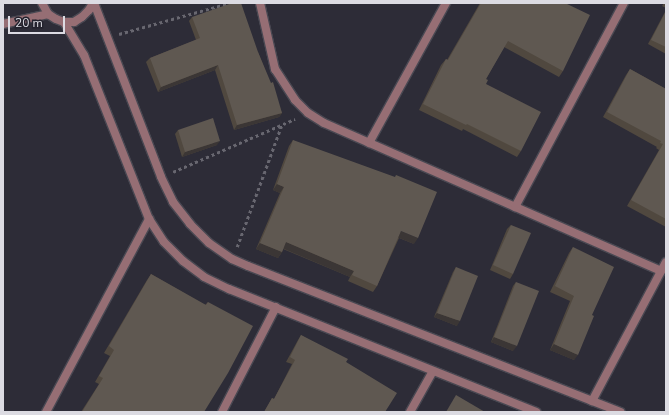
<!DOCTYPE html>
<html>
<head>
<meta charset="utf-8">
<style>
	body { margin:0 }
	#map { position:relative; width:669px; height:415px; overflow:hidden; background:#2d2c37; font-family:"Nunito Sans",sans-serif }
	div>[style] { position:absolute }
	.path>* { height:2.5px; margin-top:-1.25px; transform-origin:0; background:repeating-linear-gradient(90deg,#686770 0 3px,transparent 0 6px) }
	.roads { filter:drop-shadow(1px 0 #494852) drop-shadow(-1px 0 #494852) drop-shadow(0 1px #494852) drop-shadow(0 -1px #494852) }
	.street>* { height:8px; margin:-4px; padding:0 4px; transform-origin:4px; border-radius:4px; background:#966e74 }
	.wall>* { inset:0; background:#50483f }
	.shaded-wall>* { inset:0; background:#3b3635 }
	.building>* { inset:0; background:#5f5851 }
	span { translate:-50% -50%; white-space:nowrap; text-align:center; line-height:1.15; -webkit-text-stroke:3px #23222d; paint-order:stroke }
	.frame { position:absolute; inset:0; border:4px solid #dcdbe2; pointer-events:none }
	.scale { position:absolute; left:8px; top:16px; width:57px; height:18px; box-sizing:border-box; border:2px solid #dcdbe2; border-top:0; padding-left:5px; font-size:12px; line-height:14px; white-space:nowrap; color:#dcdbe2; -webkit-text-stroke:3px #23222d; paint-order:stroke }
</style>
</head>
<body>
<div id="map">
	<div class="path">
		<i style="left:119px;top:34px;width:114px;rotate:-15.7deg"></i>
		<i style="left:173px;top:172px;width:133px;rotate:-23.5deg"></i>
		<i style="left:237px;top:247px;width:131px;rotate:-69.9deg"></i>
	</div>
	<div class="roads">
		<div class="street">
			<i style="left:42px;top:3px;width:13px;rotate:61deg"></i>
			<i style="left:48px;top:14px;width:9px;rotate:32deg"></i>
			<i style="left:56px;top:19px;width:9px;rotate:21deg"></i>
			<i style="left:64px;top:22px;width:10px"></i>
			<i style="left:74px;top:22px;width:9px;rotate:-32deg"></i>
			<i style="left:82px;top:17px;width:10px;rotate:-45deg"></i>
			<i style="left:89px;top:10px;width:8px;rotate:-60deg"></i>
			<i style="left:94px;top:3px;width:186px;rotate:68.9deg"></i>
			<i style="left:161px;top:177px;width:28px;rotate:64deg"></i>
			<i style="left:173px;top:202px;width:28px;rotate:52deg"></i>
			<i style="left:190px;top:224px;width:27px;rotate:45deg"></i>
			<i style="left:209px;top:243px;width:28px;rotate:35deg"></i>
			<i style="left:232px;top:259px;width:17px;rotate:24deg"></i>
			<i style="left:248px;top:266px;width:400px;rotate:21.4deg"></i>
			<i style="left:260px;top:3px;width:68px;rotate:77.2deg"></i>
			<i style="left:275px;top:69px;width:37px;rotate:57deg"></i>
			<i style="left:295px;top:100px;width:18px;rotate:45deg"></i>
			<i style="left:308px;top:113px;width:19px;rotate:32deg"></i>
			<i style="left:324px;top:123px;width:368px;rotate:23.7deg"></i>
			<i style="left:64px;top:22px;width:39px;rotate:59deg"></i>
			<i style="left:84px;top:55px;width:176px;rotate:68.4deg"></i>
			<i style="left:149px;top:219px;width:27px;rotate:57deg"></i>
			<i style="left:164px;top:242px;width:27px;rotate:45deg"></i>
			<i style="left:183px;top:261px;width:26px;rotate:37deg"></i>
			<i style="left:204px;top:277px;width:28px;rotate:26deg"></i>
			<i style="left:229px;top:289px;width:331px;rotate:21.8deg"></i>
			<i style="left:3px;top:24px;width:46px;rotate:-12.5deg"></i>
			<i style="left:369px;top:143px;width:160px;rotate:-61.2deg"></i>
			<i style="left:515px;top:207px;width:231px;rotate:-61.9deg"></i>
			<i style="left:592px;top:401px;width:157px;rotate:-62deg"></i>
			<i style="left:46px;top:412px;width:219px;rotate:-61.9deg"></i>
			<i style="left:222px;top:412px;width:118px;rotate:-62.8deg"></i>
			<i style="left:410px;top:412px;width:47px;rotate:-60.7deg"></i>
		</div>
	</div>
	<div class="wall">
		<i style="clip-path:polygon(480px 3px,565px 3px,563px 71px,559px 77px,504px 47px,486px 79px,486px 84px,521px 151px,517px 157px,463px 129px,462px 131px,419px 110px,441px 65px,446px 59px,447px 60px)"></i>
		<i style="clip-path:polygon(664px 3px,666px 3px,666px 8px,662px 6px)"></i>
		<i style="clip-path:polygon(666px 10px,666px 54px,648px 44px)"></i>
		<i style="clip-path:polygon(192px 17px,258px 52px,282px 113px,279px 117px,234px 130px,215px 70px,158px 92px,146px 62px,150px 58px,196px 40px,189px 21px)"></i>
		<i style="clip-path:polygon(630px 69px,666px 89px,666px 227px,627px 206px,659px 150px,656px 148px,657px 147px,603px 117px,626px 75px)"></i>
		<i style="clip-path:polygon(178px 130px,217px 145px,182px 157px,175px 134px)"></i>
		<i style="clip-path:polygon(293px 140px,414px 244px,399px 238px,377px 286px,373px 292px,348px 281px,350px 277px,283px 249px,282px 252px,278px 258px,256px 249px,280px 193px,273px 190px,289px 146px)"></i>
		<i style="clip-path:polygon(511px 225px,513px 274px,510px 279px,490px 270px,507px 229px)"></i>
		<i style="clip-path:polygon(573px 247px,592px 315px,574px 360px,550px 350px,570px 301px,550px 292px,569px 253px)"></i>
		<i style="clip-path:polygon(456px 267px,457px 326px,434px 317px,453px 272px)"></i>
		<i style="clip-path:polygon(151px 274px,205px 305px,208px 302px,204px 412px,81px 412px,99px 384px,95px 382px,110px 356px,104px 353px,147px 280px)"></i>
		<i style="clip-path:polygon(516px 282px,513px 351px,491px 342px,513px 286px)"></i>
		<i style="clip-path:polygon(301px 335px,346px 362px,385px 412px,264px 412px,272px 398px,274px 399px,292px 364px,286px 362px,298px 340px)"></i>
	</div>
	<div class="shaded-wall">
		<i style="clip-path:polygon(218px 65px,215px 70px,158px 92px,161px 87px)"></i>
		<i style="clip-path:polygon(282px 113px,279px 117px,234px 130px,237px 125px)"></i>
		<i style="clip-path:polygon(220px 141px,217px 145px,182px 157px,185px 152px)"></i>
		<i style="clip-path:polygon(277px 184px,284px 187px,280px 193px,273px 190px)"></i>
		<i style="clip-path:polygon(401px 231px,418px 238px,414px 244px,397px 237px)"></i>
		<i style="clip-path:polygon(286px 242px,354px 271px,350px 277px,282px 248px)"></i>
		<i style="clip-path:polygon(260px 243px,282px 252px,278px 258px,256px 249px)"></i>
		<i style="clip-path:polygon(437px 313px,460px 321px,457px 326px,434px 317px)"></i>
		<i style="clip-path:polygon(494px 337px,517px 346px,513px 351px,491px 342px)"></i>
		<i style="clip-path:polygon(554px 344px,578px 355px,574px 360px,550px 350px)"></i>
	</div>
	<div class="building">
		<i style="clip-path:polygon(232px 3px,241px 3px,258px 52px,271px 83px,273px 82px,282px 113px,237px 125px,218px 65px,161px 87px,150px 58px,200px 38px,192px 17px)"></i>
		<i style="clip-path:polygon(481px 3px,565px 3px,590px 15px,563px 71px,508px 41px,486px 79px,488px 80px,486px 84px,541px 112px,521px 151px,467px 124px,466px 125px,423px 104px,446px 59px,448px 60px)"></i>
		<i style="clip-path:polygon(666px 11px,666px 47px,651px 40px)"></i>
		<i style="clip-path:polygon(630px 69px,666px 89px,666px 219px,631px 200px,663px 144px,660px 143px,661px 141px,607px 112px)"></i>
		<i style="clip-path:polygon(213px 118px,220px 141px,185px 152px,178px 130px)"></i>
		<i style="clip-path:polygon(293px 140px,395px 177px,396px 175px,437px 192px,418px 238px,401px 231px,377px 286px,352px 275px,354px 271px,286px 242px,282px 252px,260px 243px,284px 187px,277px 184px)"></i>
		<i style="clip-path:polygon(511px 225px,531px 233px,513px 274px,493px 265px)"></i>
		<i style="clip-path:polygon(573px 247px,614px 267px,592px 315px,594px 316px,578px 355px,554px 344px,574px 296px,555px 286px)"></i>
		<i style="clip-path:polygon(456px 267px,478px 276px,460px 321px,437px 313px)"></i>
		<i style="clip-path:polygon(151px 274px,206px 305px,208px 302px,253px 326px,228px 373px,204px 412px,82px 412px,103px 378px,99px 376px,114px 350px,109px 346px)"></i>
		<i style="clip-path:polygon(516px 282px,539px 291px,517px 346px,494px 337px)"></i>
		<i style="clip-path:polygon(301px 335px,348px 359px,346px 362px,397px 393px,385px 412px,264px 412px,272px 398px,274px 399px,295px 360px,290px 357px)"></i>
		<i style="clip-path:polygon(456px 395px,485px 412px,446px 412px)"></i>
	</div>
	<div class="frame"></div>
	<div class="scale">20 m</div>
</div>
</body>
</html>
